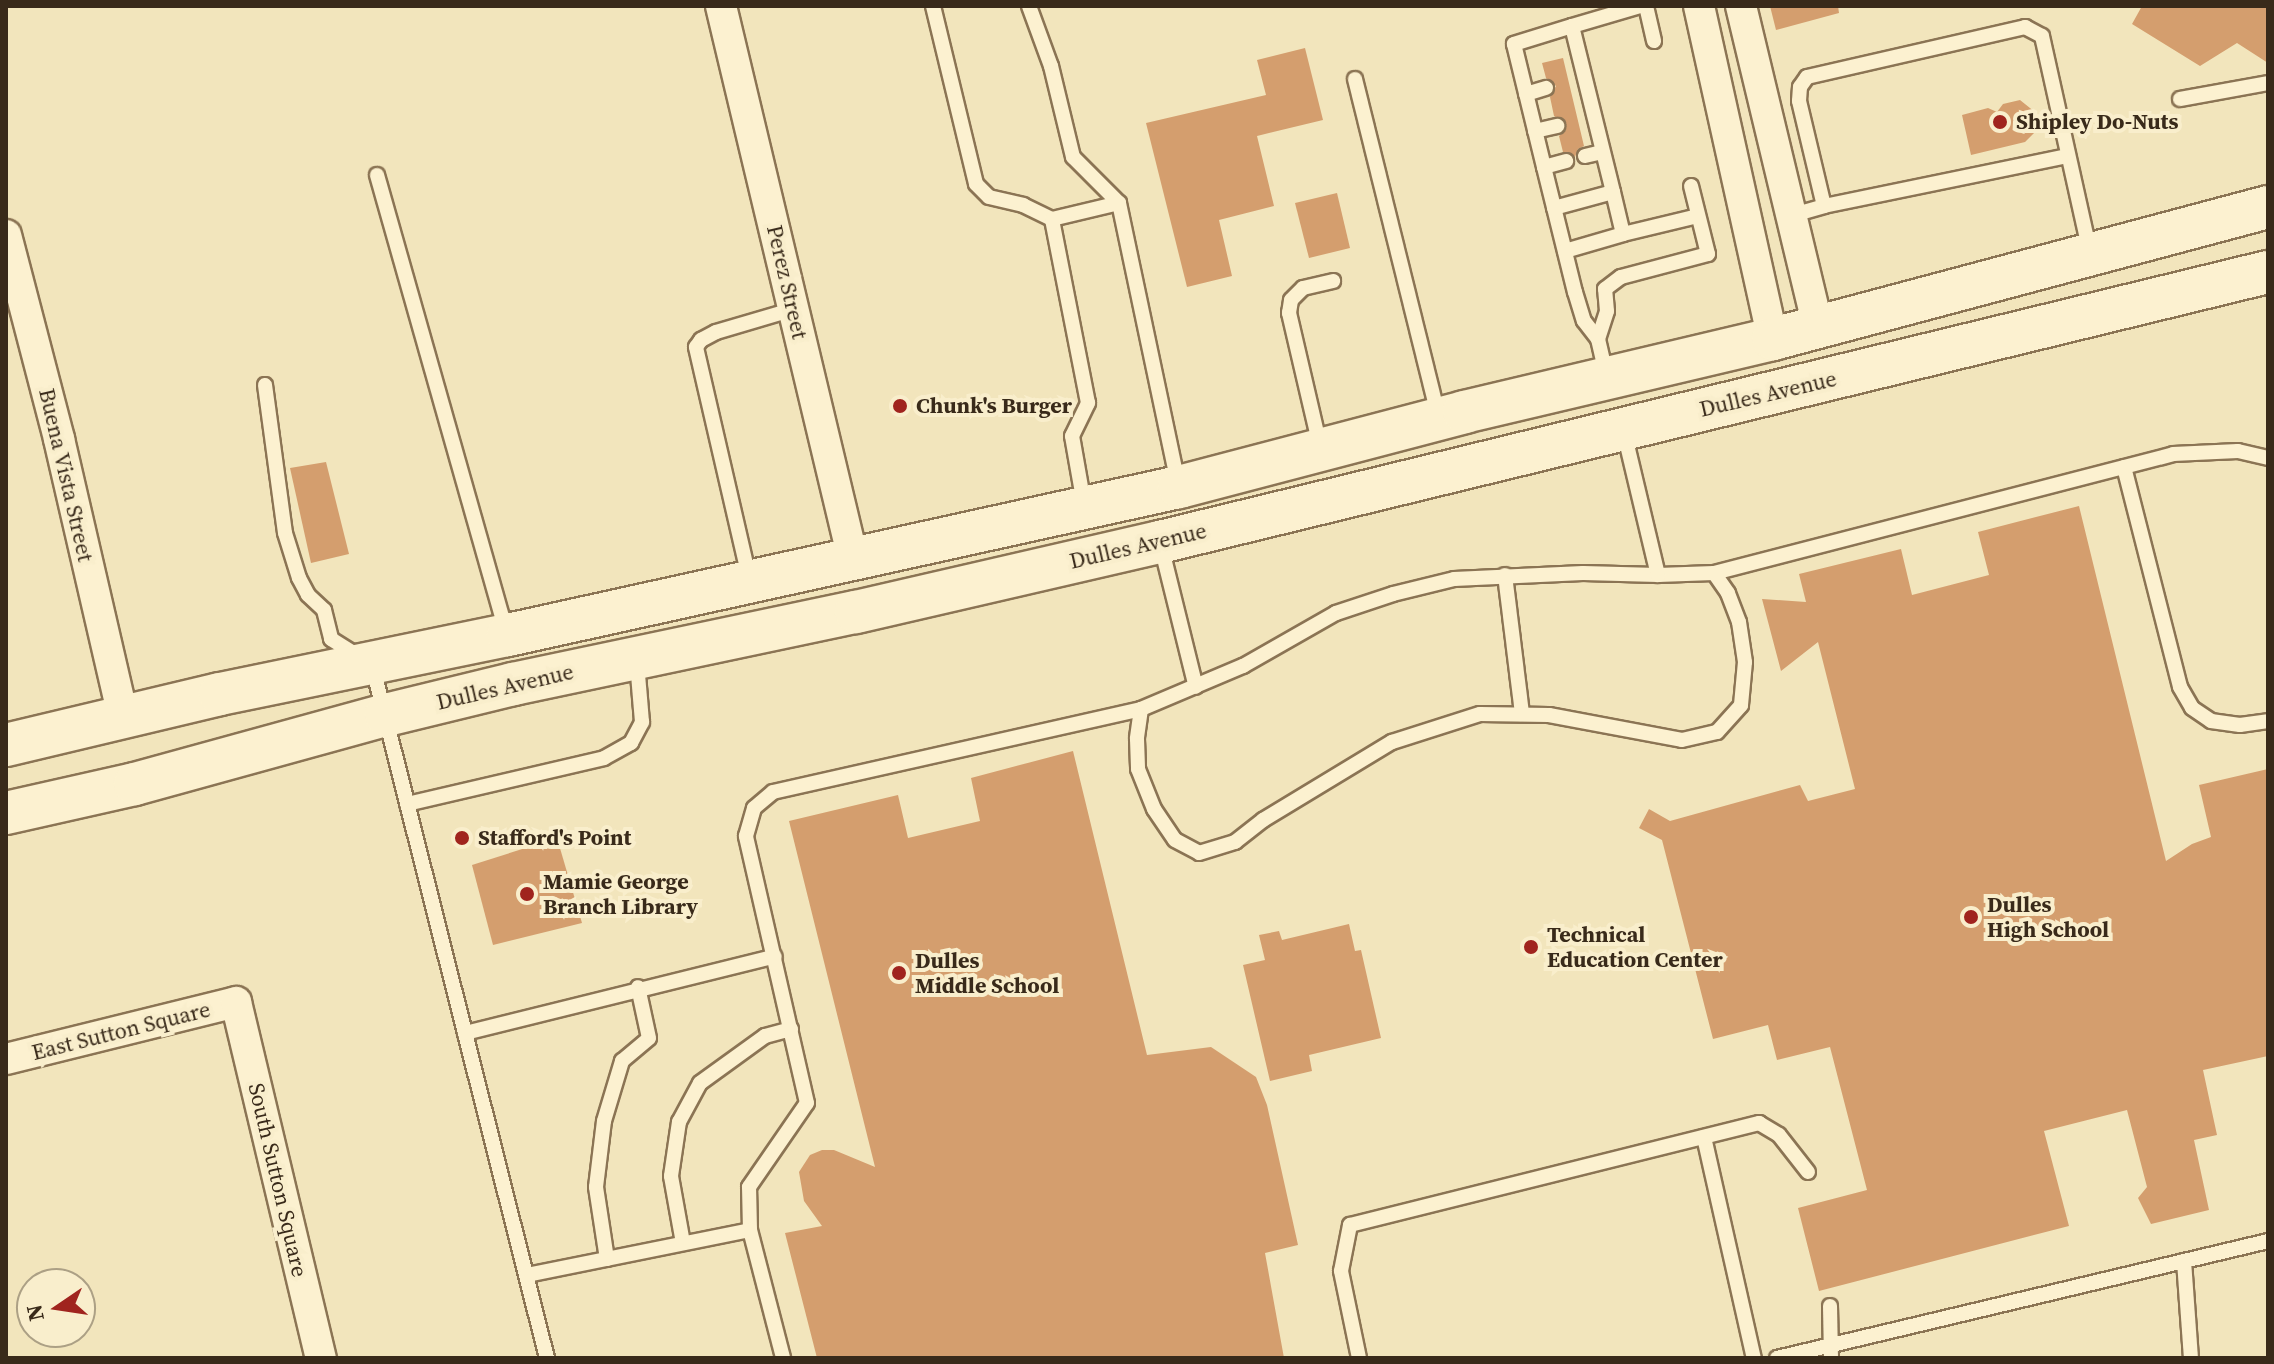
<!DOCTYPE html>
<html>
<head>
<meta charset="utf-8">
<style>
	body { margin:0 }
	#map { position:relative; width:2274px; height:1364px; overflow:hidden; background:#f2e5bc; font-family:"Source Serif 4",serif }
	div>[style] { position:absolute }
	.building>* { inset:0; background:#d49e6e }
	.roads { filter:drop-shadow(2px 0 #8b7454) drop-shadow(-2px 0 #8b7454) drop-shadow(0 2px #8b7454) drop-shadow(0 -2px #8b7454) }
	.service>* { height:14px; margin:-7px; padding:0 7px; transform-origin:7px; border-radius:7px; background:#fcf1d0 }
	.minor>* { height:30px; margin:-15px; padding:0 15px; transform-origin:15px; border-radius:15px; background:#fcf1d0 }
	.secondary>* { height:42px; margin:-21px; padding:0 21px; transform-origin:21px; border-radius:21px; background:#fcf1d0 }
	.dots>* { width:22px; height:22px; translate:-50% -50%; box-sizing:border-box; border:4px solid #f9eecc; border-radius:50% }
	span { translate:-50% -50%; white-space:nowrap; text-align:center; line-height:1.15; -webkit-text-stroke:8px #f9eecc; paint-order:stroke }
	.poi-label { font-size:22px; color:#392a1a; font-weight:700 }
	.left { translate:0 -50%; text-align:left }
	.street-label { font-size:22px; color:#392a1a }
	.frame { position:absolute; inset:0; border:8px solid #392a1a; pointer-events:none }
	.north { position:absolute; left:16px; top:1268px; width:80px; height:80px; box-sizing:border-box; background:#f9eecc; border:2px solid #aca085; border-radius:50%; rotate:257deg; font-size:22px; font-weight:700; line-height:32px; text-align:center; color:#392a1a }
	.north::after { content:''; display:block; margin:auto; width:28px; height:36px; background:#a0241e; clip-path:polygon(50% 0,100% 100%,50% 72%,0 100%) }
</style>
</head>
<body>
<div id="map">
	<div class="building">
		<i style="clip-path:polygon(1770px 6px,1838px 6px,1839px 13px,1776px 30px)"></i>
		<i style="clip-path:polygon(2142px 6px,2268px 6px,2268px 63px,2237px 43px,2200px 66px,2132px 24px)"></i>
		<i style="clip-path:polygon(1305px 48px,1323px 120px,1257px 136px,1274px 206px,1219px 220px,1232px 276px,1187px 287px,1146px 123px,1266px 95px,1257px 60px)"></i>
		<i style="clip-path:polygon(1563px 58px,1584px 146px,1578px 149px,1575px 157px,1563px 152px,1559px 136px,1566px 130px,1566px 123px,1554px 116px,1550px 97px,1556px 86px,1546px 78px,1542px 63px)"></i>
		<i style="clip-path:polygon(2020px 100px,2035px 112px,2038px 129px,2025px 142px,1971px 155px,1962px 115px,1988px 108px,1997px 112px,2003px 104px)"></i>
		<i style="clip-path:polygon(1337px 193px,1350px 248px,1309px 258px,1295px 203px)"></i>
		<i style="clip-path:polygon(326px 462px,349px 554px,311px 563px,290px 468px)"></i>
		<i style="clip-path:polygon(2079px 506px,2166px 861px,2192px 844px,2211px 837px,2199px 785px,2268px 769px,2268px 1056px,2203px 1070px,2217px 1135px,2194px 1140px,2209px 1210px,2151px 1224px,2138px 1198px,2147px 1187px,2127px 1110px,2044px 1131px,2069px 1226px,1819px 1291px,1798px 1208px,1867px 1190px,1830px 1047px,1777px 1060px,1768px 1025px,1713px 1039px,1662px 840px,1639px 828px,1649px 809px,1670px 821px,1800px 785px,1808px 801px,1855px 789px,1818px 642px,1781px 671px,1762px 599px,1806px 602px,1799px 574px,1901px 549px,1912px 595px,1989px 575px,1978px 532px)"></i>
		<i style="clip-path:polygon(1073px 751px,1147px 1055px,1211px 1047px,1256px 1077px,1267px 1105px,1298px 1245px,1265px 1253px,1284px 1358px,817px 1358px,785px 1233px,822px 1226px,804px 1201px,799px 1172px,810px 1155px,822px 1150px,834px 1150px,875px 1167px,789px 821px,898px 795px,908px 838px,980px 821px,971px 778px)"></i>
		<i style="clip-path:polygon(557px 838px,582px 923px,493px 945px,472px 865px)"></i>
		<i style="clip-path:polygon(1349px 924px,1355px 951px,1361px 950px,1381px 1038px,1309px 1055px,1312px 1071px,1270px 1081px,1243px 965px,1265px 960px,1259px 935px,1279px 931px,1282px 940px)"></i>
	</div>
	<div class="roads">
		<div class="service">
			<i style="left:933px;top:6px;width:183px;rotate:76.4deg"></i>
			<i style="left:976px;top:184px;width:18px;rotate:45deg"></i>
			<i style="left:989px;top:197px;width:35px;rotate:13deg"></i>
			<i style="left:1023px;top:205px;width:32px;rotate:26deg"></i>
			<i style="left:1029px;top:6px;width:64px;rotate:69.9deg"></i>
			<i style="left:1051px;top:66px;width:94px;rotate:76.4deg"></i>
			<i style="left:1073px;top:157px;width:65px;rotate:45deg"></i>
			<i style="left:1119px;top:203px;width:285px;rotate:78.1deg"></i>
			<i style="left:1646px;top:6px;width:36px;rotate:77deg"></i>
			<i style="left:1572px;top:26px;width:71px;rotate:-16.4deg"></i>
			<i style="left:1355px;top:79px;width:346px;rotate:76.1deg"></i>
			<i style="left:1526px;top:94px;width:21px;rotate:-17deg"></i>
			<i style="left:2180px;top:99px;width:89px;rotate:-10.3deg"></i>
			<i style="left:1535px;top:131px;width:23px;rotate:-13deg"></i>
			<i style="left:1585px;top:156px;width:17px;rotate:-13deg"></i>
			<i style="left:1544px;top:167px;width:23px;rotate:-15deg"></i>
			<i style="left:377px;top:175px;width:476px;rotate:74.2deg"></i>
			<i style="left:1824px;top:206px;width:249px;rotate:-11.6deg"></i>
			<i style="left:1554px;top:208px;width:61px;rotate:-15.2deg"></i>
			<i style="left:1613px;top:192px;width:171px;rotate:-103.9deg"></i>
			<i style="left:1572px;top:26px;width:61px;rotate:162.8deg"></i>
			<i style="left:1514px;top:44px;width:127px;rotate:76.3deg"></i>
			<i style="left:1544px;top:167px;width:129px;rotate:76.1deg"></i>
			<i style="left:1575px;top:292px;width:30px;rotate:73deg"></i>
			<i style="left:1584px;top:321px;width:23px;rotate:52deg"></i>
			<i style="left:1598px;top:339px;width:36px;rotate:77deg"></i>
			<i style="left:1793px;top:215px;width:32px;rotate:-16deg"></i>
			<i style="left:1824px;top:206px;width:108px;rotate:-103.4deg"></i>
			<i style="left:1799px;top:101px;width:14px;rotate:-86deg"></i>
			<i style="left:1800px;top:87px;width:12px;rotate:-55deg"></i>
			<i style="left:1807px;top:77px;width:224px;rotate:-12.9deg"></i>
			<i style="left:2025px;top:27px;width:19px;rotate:28deg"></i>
			<i style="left:2042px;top:36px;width:221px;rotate:77.5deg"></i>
			<i style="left:1623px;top:234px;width:77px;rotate:-13.5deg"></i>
			<i style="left:1565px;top:251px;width:60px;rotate:-16.3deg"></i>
			<i style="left:1623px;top:234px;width:43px;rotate:-103.4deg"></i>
			<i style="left:1598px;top:339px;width:29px;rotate:-72deg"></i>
			<i style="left:1607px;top:311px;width:22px;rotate:-95deg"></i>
			<i style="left:1605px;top:289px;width:20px;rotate:-37deg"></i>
			<i style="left:1621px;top:277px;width:90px;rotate:-14.8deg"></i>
			<i style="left:1708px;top:254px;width:70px;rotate:-104deg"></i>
			<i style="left:265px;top:385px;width:149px;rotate:82.3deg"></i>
			<i style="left:285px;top:533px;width:47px;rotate:72.7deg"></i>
			<i style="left:299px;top:578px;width:19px;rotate:62deg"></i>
			<i style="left:308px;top:595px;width:22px;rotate:43deg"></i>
			<i style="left:324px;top:610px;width:30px;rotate:76deg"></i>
			<i style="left:331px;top:639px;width:31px;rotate:32deg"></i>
			<i style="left:1320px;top:446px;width:137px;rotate:-103.1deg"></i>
			<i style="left:1289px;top:313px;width:13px;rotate:-81deg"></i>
			<i style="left:1291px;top:300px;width:17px;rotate:-45deg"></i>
			<i style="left:1303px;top:288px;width:31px;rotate:-13deg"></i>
			<i style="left:2124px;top:467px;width:227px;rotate:75.7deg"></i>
			<i style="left:2180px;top:687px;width:24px;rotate:60deg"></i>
			<i style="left:2192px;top:708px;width:23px;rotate:34deg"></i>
			<i style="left:2211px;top:721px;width:29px;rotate:8deg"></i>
			<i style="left:2240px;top:725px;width:28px;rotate:-8deg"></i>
			<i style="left:1084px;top:504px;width:69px;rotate:-100deg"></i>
			<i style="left:1072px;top:436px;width:37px;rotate:-64deg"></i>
			<i style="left:1088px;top:403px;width:187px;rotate:-101.1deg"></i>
			<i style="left:1052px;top:219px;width:69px;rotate:-13.4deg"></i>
			<i style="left:1161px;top:546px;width:145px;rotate:76.1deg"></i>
			<i style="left:1505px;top:575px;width:140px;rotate:83deg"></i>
			<i style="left:1658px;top:575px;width:56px;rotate:-2deg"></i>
			<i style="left:1714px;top:573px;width:474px;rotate:-14.5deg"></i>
			<i style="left:2173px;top:454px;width:65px;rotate:-2.6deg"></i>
			<i style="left:2238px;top:451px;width:31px;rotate:13deg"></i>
			<i style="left:749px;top:577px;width:236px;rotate:-103deg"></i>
			<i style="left:696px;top:347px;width:9px;rotate:-54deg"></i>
			<i style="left:701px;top:340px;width:17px;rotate:-28deg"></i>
			<i style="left:716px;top:332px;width:81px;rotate:-16.4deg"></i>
			<i style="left:373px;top:668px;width:712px;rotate:75.85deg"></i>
			<i style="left:1141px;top:709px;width:30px;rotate:98deg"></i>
			<i style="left:1137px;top:739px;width:30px;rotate:88deg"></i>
			<i style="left:1138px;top:769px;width:43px;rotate:68.2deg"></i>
			<i style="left:1154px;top:809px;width:37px;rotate:56deg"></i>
			<i style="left:1175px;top:840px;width:27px;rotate:28deg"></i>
			<i style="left:1199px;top:853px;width:38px;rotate:-17deg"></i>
			<i style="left:1235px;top:842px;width:36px;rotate:-38deg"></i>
			<i style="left:1263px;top:820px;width:151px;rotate:-31.2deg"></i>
			<i style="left:1392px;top:742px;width:92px;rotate:-17.7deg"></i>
			<i style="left:1480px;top:714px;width:69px;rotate:0.8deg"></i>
			<i style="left:1549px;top:715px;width:135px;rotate:10.6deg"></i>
			<i style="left:1682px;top:740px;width:36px;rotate:-13deg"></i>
			<i style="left:1717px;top:732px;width:36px;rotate:-48deg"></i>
			<i style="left:1741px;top:705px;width:43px;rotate:-84.7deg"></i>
			<i style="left:1745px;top:662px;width:40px;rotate:-98.5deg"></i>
			<i style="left:1739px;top:622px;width:31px;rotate:-111deg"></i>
			<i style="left:1728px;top:593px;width:24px;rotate:-125deg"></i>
			<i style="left:407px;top:804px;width:202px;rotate:-13.1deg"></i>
			<i style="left:604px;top:758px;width:31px;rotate:-29deg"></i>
			<i style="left:631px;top:743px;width:24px;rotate:-62deg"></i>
			<i style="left:642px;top:722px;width:60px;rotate:-94.8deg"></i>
			<i style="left:465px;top:1033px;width:319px;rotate:-13.9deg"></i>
			<i style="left:1704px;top:1137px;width:227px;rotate:77.3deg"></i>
			<i style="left:750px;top:1230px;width:43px;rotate:-91.3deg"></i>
			<i style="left:749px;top:1187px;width:102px;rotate:-55.4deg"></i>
			<i style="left:807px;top:1103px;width:274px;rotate:-102.9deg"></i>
			<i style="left:746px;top:836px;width:29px;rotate:-74deg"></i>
			<i style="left:754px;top:808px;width:25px;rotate:-40deg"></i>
			<i style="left:773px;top:792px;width:377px;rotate:-12.7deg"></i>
			<i style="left:1141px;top:709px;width:111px;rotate:-22.9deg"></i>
			<i style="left:1243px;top:666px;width:107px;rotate:-29.7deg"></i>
			<i style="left:1336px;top:613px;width:60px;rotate:-18.4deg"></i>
			<i style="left:1393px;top:594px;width:63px;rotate:-13.8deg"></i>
			<i style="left:1454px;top:579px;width:129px;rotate:-2.7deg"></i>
			<i style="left:1583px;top:573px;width:75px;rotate:1.5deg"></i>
			<i style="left:1658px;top:575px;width:147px;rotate:-103.4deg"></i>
			<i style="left:683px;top:1243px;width:68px;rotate:-100.2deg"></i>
			<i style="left:671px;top:1176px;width:55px;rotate:-81.6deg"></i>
			<i style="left:679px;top:1122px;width:44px;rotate:-61.7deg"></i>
			<i style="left:700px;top:1083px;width:80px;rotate:-35.9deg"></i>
			<i style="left:765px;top:1036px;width:27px;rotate:-15deg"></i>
			<i style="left:607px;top:1259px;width:73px;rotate:-98.7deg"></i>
			<i style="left:596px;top:1187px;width:66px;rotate:-83.1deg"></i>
			<i style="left:604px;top:1121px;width:63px;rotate:-73.3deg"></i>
			<i style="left:622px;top:1061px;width:35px;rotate:-40deg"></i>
			<i style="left:649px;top:1038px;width:52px;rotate:-102.2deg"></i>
			<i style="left:2184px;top:1261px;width:97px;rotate:85.9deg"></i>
			<i style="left:527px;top:1275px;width:227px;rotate:-11.4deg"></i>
			<i style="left:750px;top:1230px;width:132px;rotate:75.5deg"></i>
			<i style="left:1830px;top:1306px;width:52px;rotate:88.9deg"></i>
			<i style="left:1359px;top:1358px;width:89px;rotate:-101.7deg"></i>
			<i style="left:1341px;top:1271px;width:47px;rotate:-78.9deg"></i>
			<i style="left:1350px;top:1225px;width:422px;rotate:-14deg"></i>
			<i style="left:1759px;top:1123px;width:23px;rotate:31deg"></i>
			<i style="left:1779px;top:1135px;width:47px;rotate:51.9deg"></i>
			<i style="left:1777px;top:1358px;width:505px;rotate:-13.4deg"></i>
		</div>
		<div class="minor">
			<i style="left:721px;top:6px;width:569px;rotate:76.57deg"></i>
			<i style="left:1699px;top:6px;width:341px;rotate:77.5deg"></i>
			<i style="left:1741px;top:6px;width:330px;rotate:76.5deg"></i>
			<i style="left:6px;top:235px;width:211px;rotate:75.4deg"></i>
			<i style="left:59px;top:439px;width:285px;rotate:77deg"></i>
			<i style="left:6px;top:1059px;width:237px;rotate:-13.9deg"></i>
			<i style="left:236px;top:1002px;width:366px;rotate:76.6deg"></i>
		</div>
		<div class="secondary">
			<i style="left:6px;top:745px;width:220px;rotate:-13.4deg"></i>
			<i style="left:220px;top:694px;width:294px;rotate:-11.6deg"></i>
			<i style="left:508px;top:635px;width:687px;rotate:-12.44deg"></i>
			<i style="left:1179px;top:487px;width:295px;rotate:-14.7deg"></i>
			<i style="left:1464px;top:412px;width:318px;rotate:-13.3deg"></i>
			<i style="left:1773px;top:339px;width:512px;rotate:-14.93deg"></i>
			<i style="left:6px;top:813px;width:132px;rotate:-12.7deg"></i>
			<i style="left:135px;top:784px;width:260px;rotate:-15.4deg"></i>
			<i style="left:386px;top:715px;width:131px;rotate:-13.7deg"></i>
			<i style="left:513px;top:684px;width:350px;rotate:-11.9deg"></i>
			<i style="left:856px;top:612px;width:312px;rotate:-13deg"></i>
			<i style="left:1160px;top:542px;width:1140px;rotate:-13.7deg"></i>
		</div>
	</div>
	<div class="dots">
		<i style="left:2000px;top:122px;background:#a0241e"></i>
		<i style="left:900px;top:406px;background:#a0241e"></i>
		<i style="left:462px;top:838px;background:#a0241e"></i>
		<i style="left:527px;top:894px;background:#a0241e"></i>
		<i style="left:1971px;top:917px;background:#a0241e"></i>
		<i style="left:1531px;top:947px;background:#a0241e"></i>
		<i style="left:899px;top:973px;background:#a0241e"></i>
	</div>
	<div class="poi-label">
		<span class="left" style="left:2016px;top:122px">Shipley Do-Nuts</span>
		<span class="left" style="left:916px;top:406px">Chunk's Burger</span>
		<span class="left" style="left:478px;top:838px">Stafford's Point</span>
		<span class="left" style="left:543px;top:894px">Mamie George<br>Branch Library</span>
		<span class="left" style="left:1987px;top:917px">Dulles<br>High School</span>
		<span class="left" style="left:1547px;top:947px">Technical<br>Education Center</span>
		<span class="left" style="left:915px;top:973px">Dulles<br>Middle School</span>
	</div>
	<div class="street-label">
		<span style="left:787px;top:282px;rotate:77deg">Perez Street</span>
		<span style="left:1768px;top:394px;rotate:-13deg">Dulles Avenue</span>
		<span style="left:66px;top:475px;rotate:77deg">Buena Vista Street</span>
		<span style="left:1138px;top:546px;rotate:-13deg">Dulles Avenue</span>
		<span style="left:505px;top:687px;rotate:-13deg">Dulles Avenue</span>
		<span style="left:121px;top:1031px;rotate:-14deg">East Sutton Square</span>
		<span style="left:278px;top:1180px;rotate:77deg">South Sutton Square</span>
	</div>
	<div class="frame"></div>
	<div class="north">N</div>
</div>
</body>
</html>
